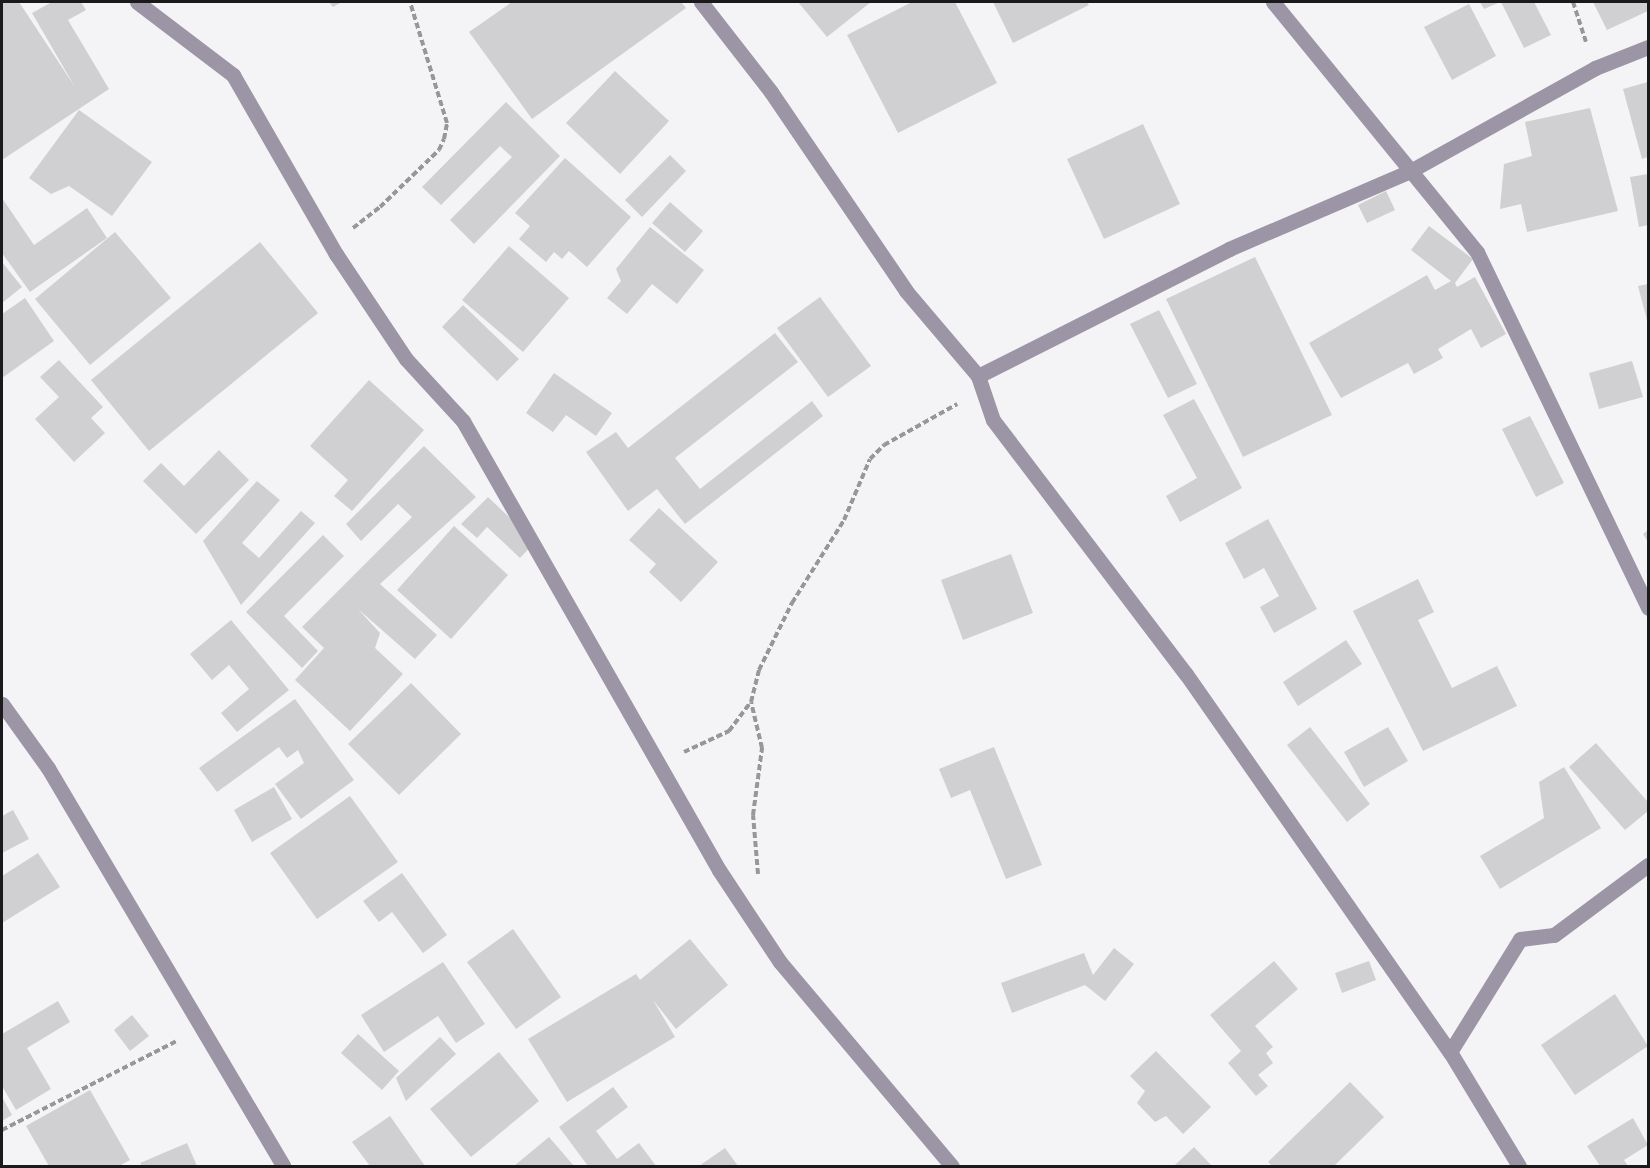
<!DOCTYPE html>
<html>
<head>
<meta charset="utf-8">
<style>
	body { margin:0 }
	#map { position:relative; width:1650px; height:1168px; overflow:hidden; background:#f4f4f7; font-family:Lato,sans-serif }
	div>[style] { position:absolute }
	.building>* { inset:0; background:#d0d0d2 }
	.path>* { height:4px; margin-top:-2px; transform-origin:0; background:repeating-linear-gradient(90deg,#979799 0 6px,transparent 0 9px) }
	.minor>* { height:15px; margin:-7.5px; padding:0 7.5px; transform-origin:7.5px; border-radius:7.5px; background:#9b95a6 }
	span { translate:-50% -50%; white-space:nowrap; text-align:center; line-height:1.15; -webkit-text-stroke:5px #fff; paint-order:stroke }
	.frame { position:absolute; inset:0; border:3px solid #1a1a1b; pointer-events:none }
</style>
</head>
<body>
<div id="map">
	<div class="building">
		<i style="clip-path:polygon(2px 2px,19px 2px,75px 87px,32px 13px,52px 2px,81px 2px,86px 10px,68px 20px,109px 89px,2px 160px)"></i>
		<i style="clip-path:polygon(329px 2px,342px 2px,333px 7px)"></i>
		<i style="clip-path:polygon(512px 2px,681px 2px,686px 8px,532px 119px,469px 32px)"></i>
		<i style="clip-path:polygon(798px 2px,871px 2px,827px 37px)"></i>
		<i style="clip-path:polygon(912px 2px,955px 2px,997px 83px,898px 133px,847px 35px)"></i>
		<i style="clip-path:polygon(993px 2px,1087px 2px,1089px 5px,1013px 43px)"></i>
		<i style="clip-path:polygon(1480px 2px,1500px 2px,1484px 9px)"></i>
		<i style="clip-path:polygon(1501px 2px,1534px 2px,1551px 35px,1524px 48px)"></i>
		<i style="clip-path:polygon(1593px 2px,1648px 2px,1648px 11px,1607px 30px)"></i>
		<i style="clip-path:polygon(1469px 4px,1496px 56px,1452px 80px,1424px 27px)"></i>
		<i style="clip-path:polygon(615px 71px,669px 121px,620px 174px,566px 123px)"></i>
		<i style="clip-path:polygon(1648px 82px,1648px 157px,1642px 159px,1623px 89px)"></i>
		<i style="clip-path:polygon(506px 102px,560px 156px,474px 244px,450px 220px,512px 157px,500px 146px,441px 205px,422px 187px)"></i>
		<i style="clip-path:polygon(1590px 108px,1618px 211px,1527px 232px,1521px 204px,1500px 209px,1504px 164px,1532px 156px,1525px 122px)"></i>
		<i style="clip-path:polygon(79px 110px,152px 162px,112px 216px,69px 186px,51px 194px,29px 178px)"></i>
		<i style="clip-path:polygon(1143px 124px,1180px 204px,1104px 239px,1067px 159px)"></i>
		<i style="clip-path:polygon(670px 155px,686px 171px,642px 217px,625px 200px)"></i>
		<i style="clip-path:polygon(565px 158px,631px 217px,587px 267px,569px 251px,562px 259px,554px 252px,546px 262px,519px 239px,530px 226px,515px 213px)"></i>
		<i style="clip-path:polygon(1648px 174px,1648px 225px,1639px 227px,1630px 177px)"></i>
		<i style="clip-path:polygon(1386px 191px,1395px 210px,1367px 223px,1358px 205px)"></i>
		<i style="clip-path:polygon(2px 198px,34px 245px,87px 208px,107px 238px,30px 292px,2px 253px)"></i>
		<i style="clip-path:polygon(670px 202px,703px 231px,685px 252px,652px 223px)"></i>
		<i style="clip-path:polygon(1429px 226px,1473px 259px,1455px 283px,1457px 287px,1475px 277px,1506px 334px,1481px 348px,1471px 329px,1438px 349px,1443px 358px,1414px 374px,1408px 363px,1341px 398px,1309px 343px,1427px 275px,1435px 290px,1451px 281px,1411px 250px)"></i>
		<i style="clip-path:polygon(650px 227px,704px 270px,677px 304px,652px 284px,627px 314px,607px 298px,621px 281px,616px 269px)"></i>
		<i style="clip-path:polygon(115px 232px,171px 298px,90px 365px,35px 299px)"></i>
		<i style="clip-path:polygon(260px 242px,318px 313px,149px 451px,91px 380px)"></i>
		<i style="clip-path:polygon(509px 246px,569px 298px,523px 352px,462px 300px)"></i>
		<i style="clip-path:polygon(1255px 257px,1332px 415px,1243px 457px,1166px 299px)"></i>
		<i style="clip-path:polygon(2px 262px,22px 287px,2px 303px)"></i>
		<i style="clip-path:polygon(1648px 284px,1648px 324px,1638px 286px)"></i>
		<i style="clip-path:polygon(820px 297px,871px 366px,828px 397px,777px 328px)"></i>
		<i style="clip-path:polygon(25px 298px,54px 341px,2px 378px,2px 314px)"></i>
		<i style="clip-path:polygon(463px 305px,519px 359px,497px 381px,442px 327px)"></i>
		<i style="clip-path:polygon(1159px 310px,1197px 384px,1168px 398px,1130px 324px)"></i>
		<i style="clip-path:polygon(775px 333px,798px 362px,675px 458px,700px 489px,812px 401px,823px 416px,685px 524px,657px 489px,628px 511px,586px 452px,616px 432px,628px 448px)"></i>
		<i style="clip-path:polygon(59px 360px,103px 407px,91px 418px,105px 433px,74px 462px,35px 419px,59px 397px,40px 377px)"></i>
		<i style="clip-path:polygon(1632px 361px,1643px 397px,1599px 409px,1589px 373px)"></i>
		<i style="clip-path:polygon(554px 373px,612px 413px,596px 436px,566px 415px,553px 432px,526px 413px)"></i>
		<i style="clip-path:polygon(369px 380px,424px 430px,352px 511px,334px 496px,348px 480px,310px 446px)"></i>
		<i style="clip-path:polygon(1194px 399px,1242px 488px,1180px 522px,1166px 496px,1197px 478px,1163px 415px)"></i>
		<i style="clip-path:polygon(1530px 416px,1564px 483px,1536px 497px,1502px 429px)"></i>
		<i style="clip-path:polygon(424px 446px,476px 497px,380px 584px,437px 635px,415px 659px,358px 609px,380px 633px,375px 648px,403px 674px,350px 731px,295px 680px,324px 648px,302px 627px,412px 517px,398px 504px,361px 541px,346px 524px)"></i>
		<i style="clip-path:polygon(219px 450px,249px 480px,196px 534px,143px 481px,161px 463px,184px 486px)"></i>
		<i style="clip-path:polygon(257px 481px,280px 500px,242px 543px,259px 558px,301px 511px,315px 523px,241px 605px,203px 541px)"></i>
		<i style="clip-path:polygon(488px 497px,535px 542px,520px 558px,487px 527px,477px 538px,461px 524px)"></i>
		<i style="clip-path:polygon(659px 508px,718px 562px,681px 602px,649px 572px,656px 564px,629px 540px)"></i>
		<i style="clip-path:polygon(1268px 519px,1317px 609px,1274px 633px,1260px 607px,1279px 596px,1264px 568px,1244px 579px,1225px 543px)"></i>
		<i style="clip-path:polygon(454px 526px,508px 575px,451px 639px,397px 590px)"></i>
		<i style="clip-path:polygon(1648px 530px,1648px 542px,1643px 534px)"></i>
		<i style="clip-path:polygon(323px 535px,344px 556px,284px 616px,318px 651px,302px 668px,246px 612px)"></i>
		<i style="clip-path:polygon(1011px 554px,1033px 613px,963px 640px,941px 580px)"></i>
		<i style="clip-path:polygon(1418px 579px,1434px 612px,1418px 620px,1452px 688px,1497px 666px,1517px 706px,1423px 751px,1353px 611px)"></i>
		<i style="clip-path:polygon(231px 620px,289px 690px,237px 732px,221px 713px,249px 689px,229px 665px,212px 680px,190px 654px)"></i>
		<i style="clip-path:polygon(1346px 640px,1362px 664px,1298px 706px,1283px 682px)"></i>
		<i style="clip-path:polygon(411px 683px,461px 734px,399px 795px,348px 744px)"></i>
		<i style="clip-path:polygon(295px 699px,354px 780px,301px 819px,275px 784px,304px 763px,298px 750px,287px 758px,279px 747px,217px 792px,199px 768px)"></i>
		<i style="clip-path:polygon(1310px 727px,1370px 804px,1347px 822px,1287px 745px)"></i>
		<i style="clip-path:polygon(1388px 727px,1408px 761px,1364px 787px,1344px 752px)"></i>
		<i style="clip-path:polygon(1596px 743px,1648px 802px,1648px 811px,1625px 830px,1569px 767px)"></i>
		<i style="clip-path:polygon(994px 747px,1042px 865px,1006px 879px,970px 790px,951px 798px,939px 769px)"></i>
		<i style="clip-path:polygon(1564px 767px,1601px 828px,1500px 889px,1480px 856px,1544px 818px,1539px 782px)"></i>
		<i style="clip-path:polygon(274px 787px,292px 819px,252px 842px,234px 810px)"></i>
		<i style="clip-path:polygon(350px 796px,398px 862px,317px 919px,270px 853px)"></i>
		<i style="clip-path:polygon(13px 810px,29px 839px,2px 853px,2px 816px)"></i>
		<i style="clip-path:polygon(38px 853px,60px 887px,2px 923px,2px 876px)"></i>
		<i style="clip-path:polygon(402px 873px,447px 935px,423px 953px,392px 912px,379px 922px,363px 901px)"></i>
		<i style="clip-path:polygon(513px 929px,561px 997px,516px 1029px,467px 962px)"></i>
		<i style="clip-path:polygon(690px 939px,728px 985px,676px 1029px,653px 1000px,675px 1037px,567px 1102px,528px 1039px,636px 974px,640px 980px)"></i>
		<i style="clip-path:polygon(1114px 948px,1134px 964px,1105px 1001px,1085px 985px,1012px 1013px,1001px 983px,1084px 953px,1093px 975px)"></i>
		<i style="clip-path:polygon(1274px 961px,1298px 989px,1255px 1026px,1273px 1047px,1266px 1053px,1273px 1063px,1258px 1075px,1268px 1086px,1256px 1096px,1228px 1063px,1241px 1051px,1210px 1015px)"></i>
		<i style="clip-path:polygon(1369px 961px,1376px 980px,1342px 993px,1335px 973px)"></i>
		<i style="clip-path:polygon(443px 962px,485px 1024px,456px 1043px,438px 1016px,384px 1052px,361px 1015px)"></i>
		<i style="clip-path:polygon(1615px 994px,1648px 1046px,1575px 1095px,1541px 1045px)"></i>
		<i style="clip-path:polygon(58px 1001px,70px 1022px,27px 1048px,51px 1089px,16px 1110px,2px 1086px,2px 1034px)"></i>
		<i style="clip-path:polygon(132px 1015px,149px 1036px,130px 1051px,114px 1030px)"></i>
		<i style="clip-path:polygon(358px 1034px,399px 1071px,382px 1090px,341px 1053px)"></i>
		<i style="clip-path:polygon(440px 1037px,456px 1054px,406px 1101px,396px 1078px)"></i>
		<i style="clip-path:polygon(1156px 1051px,1211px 1107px,1183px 1134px,1166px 1116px,1155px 1122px,1137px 1103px,1145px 1091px,1130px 1076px)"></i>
		<i style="clip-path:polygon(499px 1052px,539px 1101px,471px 1157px,430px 1109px)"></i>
		<i style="clip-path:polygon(1350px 1082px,1384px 1117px,1334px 1166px,1272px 1166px,1268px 1162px)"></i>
		<i style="clip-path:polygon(613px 1087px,628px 1107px,596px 1131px,617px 1159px,639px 1143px,656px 1166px,588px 1166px,559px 1127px)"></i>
		<i style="clip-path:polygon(90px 1090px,130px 1160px,119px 1166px,49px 1166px,26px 1126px)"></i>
		<i style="clip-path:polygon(2px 1097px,12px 1115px,2px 1121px)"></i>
		<i style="clip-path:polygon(390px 1116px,425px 1166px,370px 1166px,352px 1142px)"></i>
		<i style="clip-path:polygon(1633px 1118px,1648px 1145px,1624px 1160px,1628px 1166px,1600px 1166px,1587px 1146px)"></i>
		<i style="clip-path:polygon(549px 1137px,574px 1166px,514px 1166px)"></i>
		<i style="clip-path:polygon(187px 1143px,197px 1166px,142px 1166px,140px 1163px)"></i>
		<i style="clip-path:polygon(1194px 1147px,1212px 1166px,1175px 1165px)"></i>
		<i style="clip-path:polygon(725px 1148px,738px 1166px,699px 1166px)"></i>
	</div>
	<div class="path">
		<i style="left:1573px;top:2px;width:42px;rotate:72deg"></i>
		<i style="left:353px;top:228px;width:34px;rotate:-38deg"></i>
		<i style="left:380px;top:207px;width:82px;rotate:-44deg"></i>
		<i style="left:439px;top:150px;width:12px;rotate:-66deg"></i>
		<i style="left:444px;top:139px;width:16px;rotate:-79deg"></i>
		<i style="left:447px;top:123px;width:127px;rotate:-107deg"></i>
		<i style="left:684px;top:752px;width:50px;rotate:-25deg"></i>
		<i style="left:729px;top:731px;width:35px;rotate:-53deg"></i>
		<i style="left:758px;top:874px;width:59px;rotate:-94.8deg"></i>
		<i style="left:753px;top:815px;width:68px;rotate:-82.3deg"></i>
		<i style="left:762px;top:748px;width:47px;rotate:-103.4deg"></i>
		<i style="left:751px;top:702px;width:33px;rotate:-76deg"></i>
		<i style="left:759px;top:670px;width:75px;rotate:-63.8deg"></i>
		<i style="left:792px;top:603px;width:98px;rotate:-57.9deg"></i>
		<i style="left:844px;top:520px;width:66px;rotate:-66.9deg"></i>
		<i style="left:870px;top:459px;width:20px;rotate:-45deg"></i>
		<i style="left:884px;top:445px;width:84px;rotate:-29.3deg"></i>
		<i style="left:2px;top:1130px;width:196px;rotate:-27deg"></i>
	</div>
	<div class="minor">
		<i style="left:137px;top:2px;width:121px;rotate:37.2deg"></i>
		<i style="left:233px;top:75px;width:207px;rotate:60.1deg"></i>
		<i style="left:336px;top:254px;width:126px;rotate:56.3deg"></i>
		<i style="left:406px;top:359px;width:84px;rotate:47.4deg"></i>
		<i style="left:463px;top:421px;width:517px;rotate:60.31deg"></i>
		<i style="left:719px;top:870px;width:110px;rotate:56.5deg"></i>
		<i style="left:780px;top:962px;width:267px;rotate:49.9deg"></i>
		<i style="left:701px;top:2px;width:114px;rotate:52.1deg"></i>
		<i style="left:771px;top:92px;width:240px;rotate:55.8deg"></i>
		<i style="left:906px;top:291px;width:111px;rotate:49.7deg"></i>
		<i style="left:978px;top:376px;width:46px;rotate:71.2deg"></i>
		<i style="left:993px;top:420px;width:319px;rotate:52.8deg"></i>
		<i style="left:1186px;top:674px;width:461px;rotate:55.1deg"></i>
		<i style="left:1450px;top:1052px;width:133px;rotate:58.8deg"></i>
		<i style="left:1273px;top:2px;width:323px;rotate:50.8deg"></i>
		<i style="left:1477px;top:252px;width:395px;rotate:64.3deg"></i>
		<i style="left:978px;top:376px;width:281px;rotate:-26.8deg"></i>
		<i style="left:1229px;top:249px;width:199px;rotate:-23.3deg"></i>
		<i style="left:1412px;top:170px;width:210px;rotate:-29.1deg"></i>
		<i style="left:1595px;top:68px;width:57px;rotate:-21.6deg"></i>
		<i style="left:2px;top:704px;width:79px;rotate:54.3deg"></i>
		<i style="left:48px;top:768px;width:462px;rotate:59.4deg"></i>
		<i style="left:1450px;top:1052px;width:133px;rotate:-58.2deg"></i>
		<i style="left:1520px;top:939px;width:34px;rotate:-7deg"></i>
		<i style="left:1554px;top:935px;width:117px;rotate:-36.7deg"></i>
	</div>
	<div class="frame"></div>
</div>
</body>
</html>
